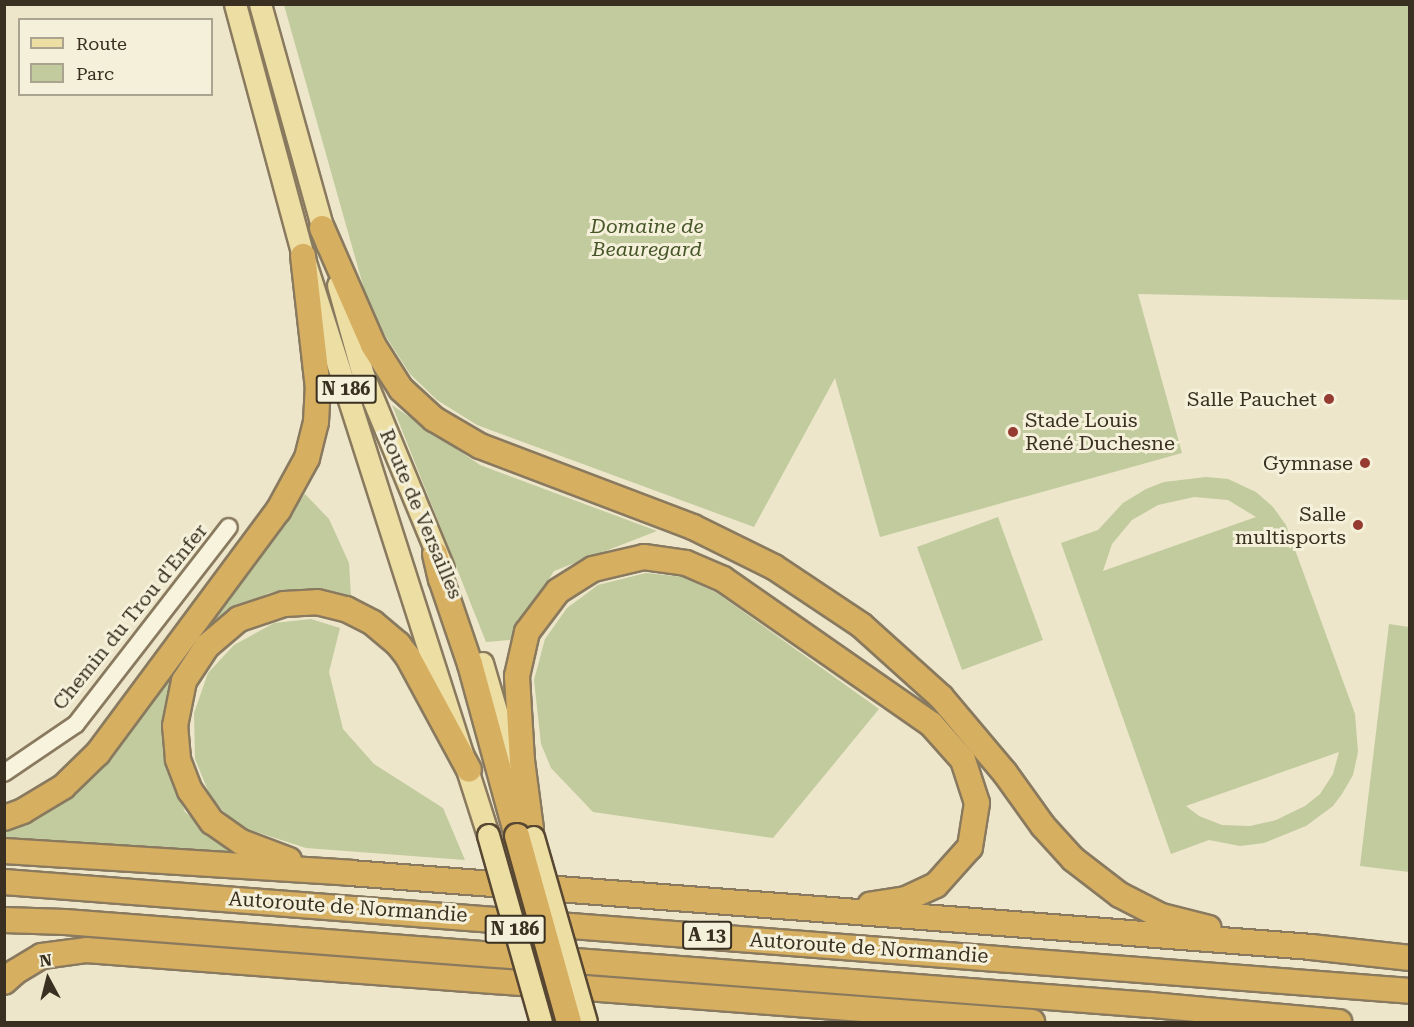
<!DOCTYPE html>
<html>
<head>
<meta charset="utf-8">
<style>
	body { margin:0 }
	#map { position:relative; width:1414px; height:1027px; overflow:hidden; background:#ede6ca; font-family:"Roboto Serif",serif }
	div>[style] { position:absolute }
	.green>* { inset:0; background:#c1cb9e }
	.roads { filter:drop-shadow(2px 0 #897a5f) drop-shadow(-2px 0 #897a5f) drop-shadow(0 2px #897a5f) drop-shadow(0 -2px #897a5f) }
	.minor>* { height:16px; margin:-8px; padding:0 8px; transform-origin:8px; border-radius:8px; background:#f8f3dd }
	.major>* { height:21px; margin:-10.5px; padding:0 10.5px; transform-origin:10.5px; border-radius:10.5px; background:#eddea4 }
	.highway>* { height:24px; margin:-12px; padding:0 12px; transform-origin:12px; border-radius:12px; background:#d7af60 }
	.bridges { filter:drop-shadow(2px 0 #574732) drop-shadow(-2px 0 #574732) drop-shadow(0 2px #574732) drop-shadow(0 -2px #574732) }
	.major-bridge>* { height:21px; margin:-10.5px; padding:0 10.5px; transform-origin:10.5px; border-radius:10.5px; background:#eddea4 }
	.highway-bridge>* { height:24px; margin:-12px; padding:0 12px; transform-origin:12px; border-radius:12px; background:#d7af60 }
	.dots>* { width:16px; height:16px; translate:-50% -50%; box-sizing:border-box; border:3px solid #f5f0d9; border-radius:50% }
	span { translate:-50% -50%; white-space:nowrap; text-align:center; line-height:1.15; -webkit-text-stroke:6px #f5f0d9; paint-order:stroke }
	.shield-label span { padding:2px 4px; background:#f5f0d9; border:2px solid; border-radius:4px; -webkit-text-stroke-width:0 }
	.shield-label { font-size:18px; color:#3a3021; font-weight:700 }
	.park-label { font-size:20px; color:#465629; font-style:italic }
	.poi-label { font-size:20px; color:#3a3021 }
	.right { translate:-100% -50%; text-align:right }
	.left { translate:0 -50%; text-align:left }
	.street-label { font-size:20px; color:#3a3021 }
	.frame { position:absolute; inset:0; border:6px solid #3a3021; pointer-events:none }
	.legend { position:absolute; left:18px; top:18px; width:195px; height:78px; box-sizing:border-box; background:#f5f0d9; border:2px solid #aaa38f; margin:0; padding:8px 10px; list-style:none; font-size:18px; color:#3a3021 }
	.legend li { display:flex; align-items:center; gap:12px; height:30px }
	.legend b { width:30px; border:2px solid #aaa38f }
	.north { position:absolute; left:18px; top:949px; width:60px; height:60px; -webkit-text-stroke:4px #f5f0d9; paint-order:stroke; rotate:353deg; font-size:16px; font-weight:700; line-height:24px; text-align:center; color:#3a3021 }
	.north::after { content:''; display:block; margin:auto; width:21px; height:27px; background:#3a3021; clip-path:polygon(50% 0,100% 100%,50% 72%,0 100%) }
</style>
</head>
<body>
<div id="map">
	<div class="green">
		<i style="clip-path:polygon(284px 5px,1409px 5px,1409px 300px,1138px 294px,1182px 453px,880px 537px,835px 378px,754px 527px,477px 425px,437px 400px,410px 374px,381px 329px,366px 296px)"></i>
		<i style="clip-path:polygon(392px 405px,480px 465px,657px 531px,554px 571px,510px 640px,486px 642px)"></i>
		<i style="clip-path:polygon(evenodd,1206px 477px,1228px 479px,1256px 492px,1273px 507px,1286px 525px,1355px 714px,1358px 752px,1353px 775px,1342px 794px,1333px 806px,1306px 826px,1264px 843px,1240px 846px,1209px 840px,1171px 854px,1061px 543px,1098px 530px,1123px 503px,1146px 489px,1164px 482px,1206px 477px,1194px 497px,1228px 500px,1256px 517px,1103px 571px,1112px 544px,1132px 520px,1158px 505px,1194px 497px,1206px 477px,1339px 752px,1333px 774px,1320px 794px,1305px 806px,1276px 820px,1250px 826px,1222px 825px,1199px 816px,1186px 806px,1339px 752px)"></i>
		<i style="clip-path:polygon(305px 494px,329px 519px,349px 563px,351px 596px,314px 589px,269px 593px,220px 616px,208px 626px)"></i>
		<i style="clip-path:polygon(998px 517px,1043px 640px,962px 670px,917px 547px)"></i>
		<i style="clip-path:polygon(646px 573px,683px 577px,717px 593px,879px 709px,773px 838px,593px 812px,551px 768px,541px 744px,534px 680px,545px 639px,567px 608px,598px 585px)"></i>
		<i style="clip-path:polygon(311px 619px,340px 628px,329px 672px,343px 729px,374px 764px,443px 808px,465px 860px,306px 848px,238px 826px,211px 798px,195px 759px,194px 713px,208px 673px,234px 645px,274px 623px)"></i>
		<i style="clip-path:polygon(1389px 624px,1409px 627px,1409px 872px,1360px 866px)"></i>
		<i style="clip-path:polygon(175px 672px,164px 708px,166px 763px,185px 812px,233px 854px,5px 840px,4px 830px,26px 823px,71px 797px,106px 762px)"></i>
	</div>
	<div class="roads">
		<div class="minor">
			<i style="left:4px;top:773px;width:87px;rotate:-34.2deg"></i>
			<i style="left:76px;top:724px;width:249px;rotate:-52.2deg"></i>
		</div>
		<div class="major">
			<i style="left:235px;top:4px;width:261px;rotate:74.9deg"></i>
			<i style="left:303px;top:256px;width:608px;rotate:72.28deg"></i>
			<i style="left:260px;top:4px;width:249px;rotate:74.4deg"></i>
			<i style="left:338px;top:285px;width:93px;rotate:74.5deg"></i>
			<i style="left:363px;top:375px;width:209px;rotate:67.5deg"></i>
			<i style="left:482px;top:663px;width:128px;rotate:73.7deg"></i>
		</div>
		<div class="highway">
			<i style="left:322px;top:228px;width:128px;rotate:66.4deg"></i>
			<i style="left:373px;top:345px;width:52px;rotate:57.5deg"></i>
			<i style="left:401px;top:389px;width:45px;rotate:42.3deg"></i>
			<i style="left:434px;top:419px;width:53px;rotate:30.4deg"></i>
			<i style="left:480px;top:446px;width:228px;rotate:20.8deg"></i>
			<i style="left:693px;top:527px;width:90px;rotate:26.3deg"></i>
			<i style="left:774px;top:567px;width:105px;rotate:33.7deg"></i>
			<i style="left:861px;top:625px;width:108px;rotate:42deg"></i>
			<i style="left:941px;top:697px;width:99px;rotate:49.9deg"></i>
			<i style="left:1005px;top:773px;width:65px;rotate:54.4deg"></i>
			<i style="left:1043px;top:826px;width:45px;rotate:47.7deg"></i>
			<i style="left:1073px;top:859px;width:59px;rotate:37.5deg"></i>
			<i style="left:1120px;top:895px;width:46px;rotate:27.1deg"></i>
			<i style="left:1161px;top:916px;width:49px;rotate:14deg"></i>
			<i style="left:435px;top:554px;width:26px;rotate:77deg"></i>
			<i style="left:441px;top:579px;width:90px;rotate:71.2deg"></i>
			<i style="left:470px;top:664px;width:178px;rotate:74.7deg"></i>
			<i style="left:4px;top:818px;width:20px;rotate:-20deg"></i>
			<i style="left:23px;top:811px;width:47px;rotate:-31deg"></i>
			<i style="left:63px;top:787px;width:49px;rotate:-44.2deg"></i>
			<i style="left:98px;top:753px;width:302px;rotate:-53.4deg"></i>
			<i style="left:278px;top:511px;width:60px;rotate:-61.3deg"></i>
			<i style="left:307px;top:458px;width:37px;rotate:-76deg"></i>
			<i style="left:316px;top:422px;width:33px;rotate:-87deg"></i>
			<i style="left:318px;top:389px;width:134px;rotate:-96.4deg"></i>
			<i style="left:531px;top:829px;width:69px;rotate:-97.5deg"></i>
			<i style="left:522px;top:761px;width:85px;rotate:-93.4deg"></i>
			<i style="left:517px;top:676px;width:45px;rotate:-77.2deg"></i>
			<i style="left:527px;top:632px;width:51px;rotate:-52.9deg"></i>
			<i style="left:558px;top:591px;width:41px;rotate:-32.2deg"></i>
			<i style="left:593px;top:569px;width:52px;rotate:-13.2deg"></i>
			<i style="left:644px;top:557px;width:42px;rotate:8.1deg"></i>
			<i style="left:686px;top:563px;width:40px;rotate:23.4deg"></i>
			<i style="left:723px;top:579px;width:254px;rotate:34.9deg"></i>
			<i style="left:931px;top:724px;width:48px;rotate:48.4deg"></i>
			<i style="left:963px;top:760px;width:45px;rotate:72deg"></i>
			<i style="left:977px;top:803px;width:45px;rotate:99deg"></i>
			<i style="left:970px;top:847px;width:51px;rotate:131.8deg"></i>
			<i style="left:936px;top:885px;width:33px;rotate:155deg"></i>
			<i style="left:906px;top:899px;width:36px;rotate:171deg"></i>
			<i style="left:4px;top:851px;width:347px;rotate:3.6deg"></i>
			<i style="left:350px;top:873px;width:964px;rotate:4.4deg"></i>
			<i style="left:1311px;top:947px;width:100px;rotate:6.3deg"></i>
			<i style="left:289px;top:860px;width:51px;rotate:-159.4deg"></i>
			<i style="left:241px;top:842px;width:35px;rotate:-145deg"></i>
			<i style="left:212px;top:822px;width:38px;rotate:-125deg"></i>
			<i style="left:190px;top:791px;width:34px;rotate:-111deg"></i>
			<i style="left:178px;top:759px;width:33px;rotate:-95deg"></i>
			<i style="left:175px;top:726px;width:46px;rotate:-78.7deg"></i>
			<i style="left:184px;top:681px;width:42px;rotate:-56.7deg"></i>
			<i style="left:207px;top:646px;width:42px;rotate:-40.2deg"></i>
			<i style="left:239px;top:619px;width:47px;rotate:-18.4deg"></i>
			<i style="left:284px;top:604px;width:33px;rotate:-3deg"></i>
			<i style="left:317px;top:602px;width:30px;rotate:14deg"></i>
			<i style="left:346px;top:609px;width:30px;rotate:27deg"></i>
			<i style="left:373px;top:623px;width:33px;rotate:40deg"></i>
			<i style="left:398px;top:644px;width:16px;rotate:52deg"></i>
			<i style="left:408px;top:657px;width:128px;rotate:61.6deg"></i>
			<i style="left:4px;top:882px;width:1410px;rotate:4.43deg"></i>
			<i style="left:4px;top:920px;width:61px;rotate:1.9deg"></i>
			<i style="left:65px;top:922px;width:1089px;rotate:4.37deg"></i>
			<i style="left:1151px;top:1005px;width:189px;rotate:5.2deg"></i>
			<i style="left:4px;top:982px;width:15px;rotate:-42deg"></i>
			<i style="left:15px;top:972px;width:31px;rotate:-31deg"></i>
			<i style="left:42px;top:956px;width:44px;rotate:-7.8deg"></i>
			<i style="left:86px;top:950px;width:949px;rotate:4.35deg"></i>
		</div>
	</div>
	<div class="bridges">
		<div class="major-bridge">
			<i style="left:488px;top:835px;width:194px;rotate:74.2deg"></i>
			<i style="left:533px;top:837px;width:192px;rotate:74deg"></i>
		</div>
		<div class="highway-bridge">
			<i style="left:517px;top:836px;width:193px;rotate:74.4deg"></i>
		</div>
	</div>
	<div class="dots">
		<i style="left:1329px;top:399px;background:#953b31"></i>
		<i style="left:1013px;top:432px;background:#953b31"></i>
		<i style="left:1365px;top:463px;background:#953b31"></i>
		<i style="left:1358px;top:525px;background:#953b31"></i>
	</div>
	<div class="shield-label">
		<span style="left:346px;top:389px">N 186</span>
		<span style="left:515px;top:929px">N 186</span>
		<span style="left:707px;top:935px">A 13</span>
	</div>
	<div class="park-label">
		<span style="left:647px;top:238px">Domaine de<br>Beauregard</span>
	</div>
	<div class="poi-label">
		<span class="right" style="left:1317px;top:399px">Salle Pauchet</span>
		<span class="left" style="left:1025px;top:432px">Stade Louis<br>René Duchesne</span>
		<span class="right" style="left:1353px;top:463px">Gymnase</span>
		<span class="right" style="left:1346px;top:526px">Salle<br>multisports</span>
	</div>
	<div class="street-label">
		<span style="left:421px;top:514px;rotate:67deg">Route de Versailles</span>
		<span style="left:130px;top:617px;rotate:-51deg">Chemin du Trou d'Enfer</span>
		<span style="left:348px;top:907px;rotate:4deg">Autoroute de Normandie</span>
		<span style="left:869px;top:948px;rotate:4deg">Autoroute de Normandie</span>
	</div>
	<div class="frame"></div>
	<ul class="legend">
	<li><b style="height:8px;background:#eddea4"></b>Route</li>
	<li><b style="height:16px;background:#c1cb9e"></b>Parc</li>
	</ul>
	<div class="north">N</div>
</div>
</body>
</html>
